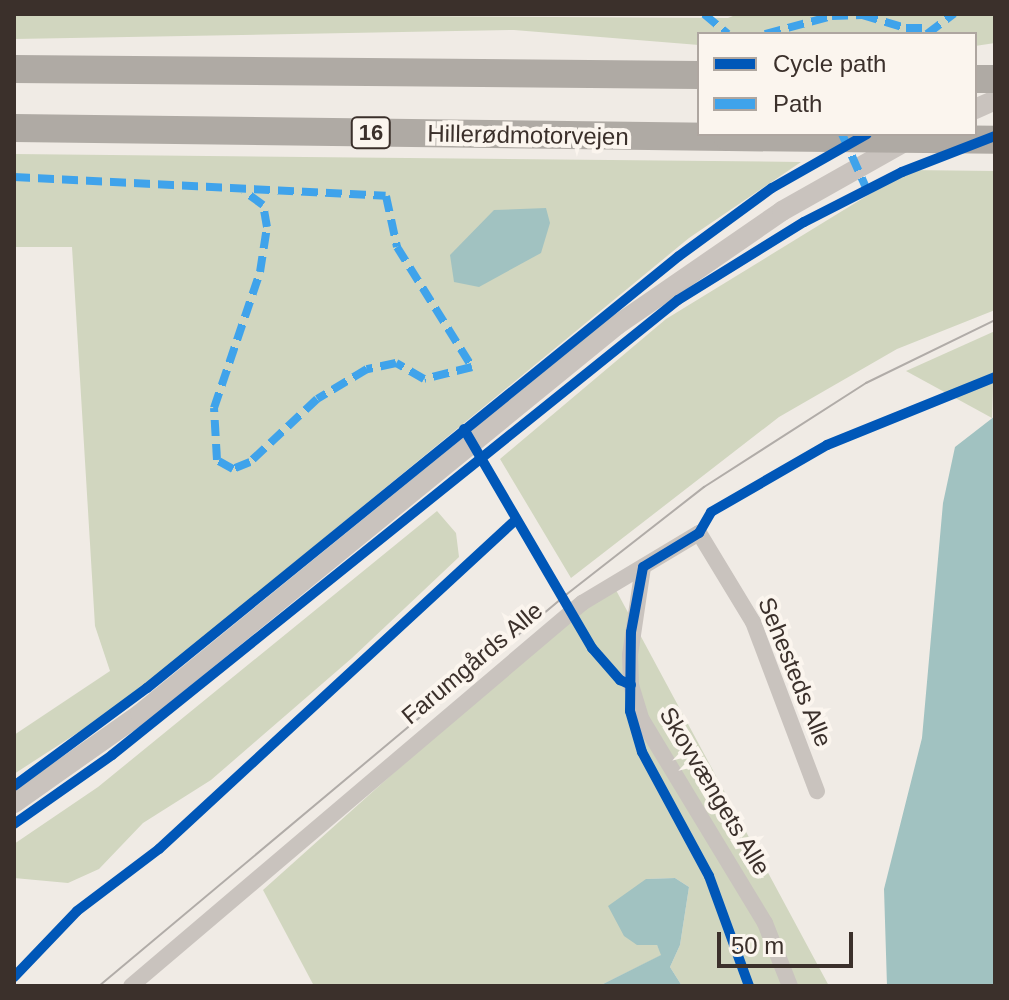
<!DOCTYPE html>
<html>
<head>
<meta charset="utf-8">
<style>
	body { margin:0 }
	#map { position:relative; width:1009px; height:1000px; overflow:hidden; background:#f0ebe5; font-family:Helvetica,sans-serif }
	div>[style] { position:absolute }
	.green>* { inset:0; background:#d1d6bf }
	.water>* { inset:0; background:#a1c2c1 }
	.service>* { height:8px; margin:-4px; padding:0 4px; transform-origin:4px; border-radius:4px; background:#c9c3be }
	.minor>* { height:16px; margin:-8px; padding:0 8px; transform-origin:8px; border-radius:8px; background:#c9c3be }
	.tertiary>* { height:20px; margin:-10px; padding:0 10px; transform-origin:10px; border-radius:10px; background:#c9c3be }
	.motorway>* { height:28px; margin:-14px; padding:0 14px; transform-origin:14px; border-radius:14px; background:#afaaa4 }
	.tram>* { height:2px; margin:-1px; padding:0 1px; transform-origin:1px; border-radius:1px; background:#b1aca8 }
	.motorway-bridge>* { height:28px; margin:-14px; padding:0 14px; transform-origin:14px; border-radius:14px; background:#afaaa4 }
	.quiet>* { height:8px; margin-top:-4px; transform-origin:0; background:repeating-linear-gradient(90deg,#3fa3eb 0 16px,transparent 0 24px) }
	.cycleway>* { height:10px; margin:-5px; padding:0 5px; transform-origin:5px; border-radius:5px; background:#0057b8 }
	span { translate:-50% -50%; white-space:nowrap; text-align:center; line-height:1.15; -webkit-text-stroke:8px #fbf5ee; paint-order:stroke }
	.shield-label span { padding:2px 6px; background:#fbf5ee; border:2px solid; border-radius:6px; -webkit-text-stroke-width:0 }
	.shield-label { font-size:22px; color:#3b302b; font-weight:700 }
	.street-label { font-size:24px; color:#3b302b }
	.frame { position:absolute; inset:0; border:16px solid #3b302b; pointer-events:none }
	.legend { position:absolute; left:697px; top:32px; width:280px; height:104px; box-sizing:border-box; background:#fbf5ee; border:2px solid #aea6a0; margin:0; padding:10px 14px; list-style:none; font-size:24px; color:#3b302b }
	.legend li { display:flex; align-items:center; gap:16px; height:40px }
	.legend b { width:40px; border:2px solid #aea6a0 }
	.scale { position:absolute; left:717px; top:932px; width:136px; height:36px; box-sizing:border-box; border:4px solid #3b302b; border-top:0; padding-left:10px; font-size:24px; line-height:28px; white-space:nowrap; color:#3b302b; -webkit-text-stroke:6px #fbf5ee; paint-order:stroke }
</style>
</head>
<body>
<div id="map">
	<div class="green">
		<i style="clip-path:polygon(14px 14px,728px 18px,738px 14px,995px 14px,995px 43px,975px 46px,975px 34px,699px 34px,699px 45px,514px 30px,14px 39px)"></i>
		<i style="clip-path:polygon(14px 154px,801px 162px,689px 238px,125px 702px,14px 774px,14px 735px,110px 671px,95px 626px,72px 247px,14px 247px)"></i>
		<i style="clip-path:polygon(909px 170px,995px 171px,995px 310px,897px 349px,779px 417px,571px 578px,500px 459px,666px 319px)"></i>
		<i style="clip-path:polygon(995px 331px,992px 418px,906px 371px)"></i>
		<i style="clip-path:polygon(437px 511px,456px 533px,459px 557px,352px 658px,211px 780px,143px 823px,99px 869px,68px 883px,14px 878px,14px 844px,98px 787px)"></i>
		<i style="clip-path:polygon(610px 579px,829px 986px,682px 986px,670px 967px,680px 945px,689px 887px,675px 878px,646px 879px,637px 945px,657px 945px,662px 955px,599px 986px,314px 986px,263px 890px)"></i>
	</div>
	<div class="water">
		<i style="clip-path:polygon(546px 208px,550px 223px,541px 253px,479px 287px,454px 282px,450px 255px,494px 210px)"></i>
		<i style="clip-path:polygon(995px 416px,995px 986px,887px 986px,884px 889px,922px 738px,943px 503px,955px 447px)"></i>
		<i style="clip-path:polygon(675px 878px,689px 887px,680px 945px,670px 967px,682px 986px,599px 986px,661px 955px,657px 945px,637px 945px,624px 936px,608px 906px,646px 879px)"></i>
	</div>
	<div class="service">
		<i style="left:699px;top:533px;width:24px;rotate:-60deg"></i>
		<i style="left:711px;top:512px;width:134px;rotate:-30deg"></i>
		<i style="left:827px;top:445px;width:100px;rotate:-22.4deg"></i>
	</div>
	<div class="minor">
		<i style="left:643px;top:567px;width:89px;rotate:98.4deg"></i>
		<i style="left:630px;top:655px;width:30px;rotate:88deg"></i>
		<i style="left:631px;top:685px;width:37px;rotate:73deg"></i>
		<i style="left:642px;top:720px;width:237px;rotate:58.8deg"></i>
		<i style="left:765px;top:923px;width:68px;rotate:68.4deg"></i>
		<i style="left:131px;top:986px;width:592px;rotate:-40.34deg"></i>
		<i style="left:582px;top:603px;width:136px;rotate:-30.9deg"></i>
		<i style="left:699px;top:533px;width:104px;rotate:58.8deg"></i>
		<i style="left:753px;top:622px;width:181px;rotate:69.3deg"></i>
	</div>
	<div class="tertiary">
		<i style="left:975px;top:109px;width:22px;rotate:-24deg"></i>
		<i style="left:14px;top:803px;width:154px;rotate:-35.2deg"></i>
		<i style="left:140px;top:714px;width:616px;rotate:-39.2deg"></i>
		<i style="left:617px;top:325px;width:201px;rotate:-34.6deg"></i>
		<i style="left:782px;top:211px;width:142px;rotate:-29.4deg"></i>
	</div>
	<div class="motorway">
		<i style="left:14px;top:69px;width:685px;rotate:0.5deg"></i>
		<i style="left:975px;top:79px;width:20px"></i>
		<i style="left:14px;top:128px;width:714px;rotate:0.72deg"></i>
	</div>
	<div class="tram">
		<i style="left:99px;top:986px;width:610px;rotate:-39.95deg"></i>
		<i style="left:567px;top:594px;width:174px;rotate:-38deg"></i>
		<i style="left:704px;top:487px;width:193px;rotate:-32.7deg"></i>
		<i style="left:866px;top:383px;width:144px;rotate:-26deg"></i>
	</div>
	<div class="motorway-bridge">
		<i style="left:728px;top:137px;width:267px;rotate:0.6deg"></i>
	</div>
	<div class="quiet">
		<i style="left:704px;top:14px;width:31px;rotate:40deg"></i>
		<i style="left:765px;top:34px;width:69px;rotate:-15deg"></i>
		<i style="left:832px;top:16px;width:30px;rotate:-2deg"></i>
		<i style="left:862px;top:15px;width:46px;rotate:16.5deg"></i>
		<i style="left:906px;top:28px;width:23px"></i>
		<i style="left:927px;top:34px;width:34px;rotate:-37deg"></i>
		<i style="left:842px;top:134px;width:61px;rotate:65.9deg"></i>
		<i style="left:14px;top:177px;width:372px;rotate:2.9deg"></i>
		<i style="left:386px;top:196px;width:52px;rotate:77.8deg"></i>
		<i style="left:397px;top:247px;width:142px;rotate:58deg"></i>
		<i style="left:472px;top:367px;width:49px;rotate:166deg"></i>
		<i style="left:424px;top:379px;width:32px;rotate:-150deg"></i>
		<i style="left:396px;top:363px;width:30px;rotate:168deg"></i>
		<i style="left:367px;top:369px;width:58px;rotate:149deg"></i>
		<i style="left:317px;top:399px;width:92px;rotate:136.8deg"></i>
		<i style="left:250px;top:462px;width:18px;rotate:158deg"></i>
		<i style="left:233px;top:469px;width:18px;rotate:-151deg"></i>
		<i style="left:217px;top:460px;width:52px;rotate:-93.3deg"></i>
		<i style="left:214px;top:408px;width:144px;rotate:-71.3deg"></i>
		<i style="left:260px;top:272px;width:46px;rotate:-81.2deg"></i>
		<i style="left:267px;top:227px;width:22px;rotate:-100deg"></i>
		<i style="left:263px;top:205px;width:24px;rotate:-144deg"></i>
	</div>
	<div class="cycleway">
		<i style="left:464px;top:429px;width:254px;rotate:59.7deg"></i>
		<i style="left:592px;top:648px;width:43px;rotate:48.8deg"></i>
		<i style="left:620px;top:680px;width:12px;rotate:24deg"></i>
		<i style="left:14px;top:786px;width:165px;rotate:-36.4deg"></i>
		<i style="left:147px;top:688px;width:685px;rotate:-39.08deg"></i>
		<i style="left:679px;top:256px;width:115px;rotate:-36.2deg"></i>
		<i style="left:772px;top:188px;width:109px;rotate:-29.6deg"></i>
		<i style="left:14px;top:824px;width:120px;rotate:-35.1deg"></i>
		<i style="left:112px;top:755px;width:726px;rotate:-38.8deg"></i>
		<i style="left:678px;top:300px;width:148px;rotate:-31.8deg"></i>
		<i style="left:804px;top:222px;width:110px;rotate:-27deg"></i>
		<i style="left:902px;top:172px;width:100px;rotate:-21.2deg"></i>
		<i style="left:14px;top:977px;width:91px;rotate:-46.3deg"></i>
		<i style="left:77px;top:911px;width:103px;rotate:-37.1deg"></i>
		<i style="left:159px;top:849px;width:485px;rotate:-42.7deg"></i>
		<i style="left:749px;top:986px;width:117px;rotate:-110deg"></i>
		<i style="left:709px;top:876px;width:141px;rotate:-118.4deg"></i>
		<i style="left:642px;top:752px;width:43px;rotate:-106.3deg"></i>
		<i style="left:630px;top:711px;width:79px;rotate:-89.3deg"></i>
		<i style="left:631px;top:632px;width:66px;rotate:-79.5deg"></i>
		<i style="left:643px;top:567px;width:66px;rotate:-31.3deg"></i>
		<i style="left:699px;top:533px;width:24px;rotate:-60deg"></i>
		<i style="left:711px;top:512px;width:134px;rotate:-30deg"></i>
		<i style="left:827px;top:445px;width:181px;rotate:-22deg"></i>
	</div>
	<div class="shield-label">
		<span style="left:371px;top:133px">16</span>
	</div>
	<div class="street-label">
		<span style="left:528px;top:135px;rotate:1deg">Hillerødmotorvejen</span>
		<span style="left:472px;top:663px;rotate:-40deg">Farumgårds Alle</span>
		<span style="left:795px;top:672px;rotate:68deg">Sehesteds Alle</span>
		<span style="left:715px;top:791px;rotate:59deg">Skovvængets Alle</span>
	</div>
	<div class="frame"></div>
	<ul class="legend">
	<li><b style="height:10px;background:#0057b8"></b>Cycle path</li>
	<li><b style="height:10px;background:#3fa3eb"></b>Path</li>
	</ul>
	<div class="scale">50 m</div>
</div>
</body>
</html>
